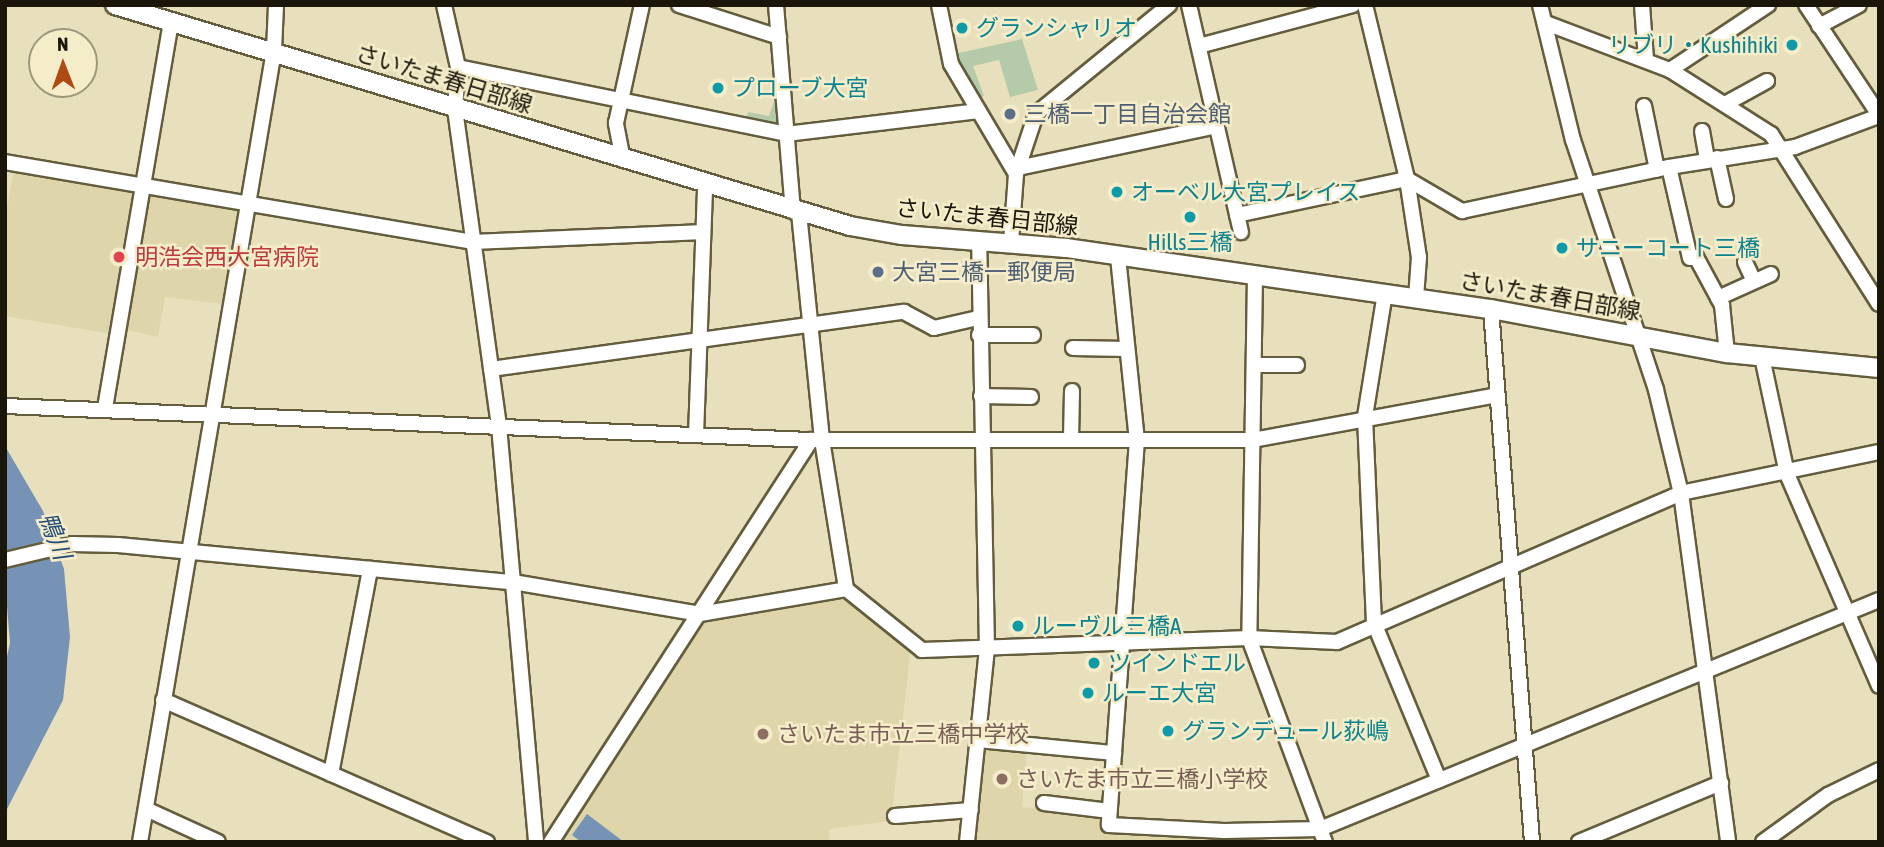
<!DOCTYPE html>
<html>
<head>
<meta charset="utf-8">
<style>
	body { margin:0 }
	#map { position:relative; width:1884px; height:847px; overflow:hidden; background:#e8e0bd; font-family:"Asap Condensed","Noto Sans JP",sans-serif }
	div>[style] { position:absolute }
	.built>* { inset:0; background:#ded5ab }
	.green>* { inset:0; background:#b5caa8 }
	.water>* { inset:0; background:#7693b6 }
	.roads { filter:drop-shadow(2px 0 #635c3d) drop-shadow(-2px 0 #635c3d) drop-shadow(0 2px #635c3d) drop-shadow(0 -2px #635c3d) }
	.minor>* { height:14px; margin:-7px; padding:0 7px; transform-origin:7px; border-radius:7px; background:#fff }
	.major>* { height:18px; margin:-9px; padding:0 9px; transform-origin:9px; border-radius:9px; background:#fff }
	.dots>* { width:19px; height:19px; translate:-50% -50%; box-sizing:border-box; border:4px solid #f5edca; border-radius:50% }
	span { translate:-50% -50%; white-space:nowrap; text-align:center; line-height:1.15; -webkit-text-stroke:5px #f5edca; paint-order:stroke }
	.culture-label { font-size:23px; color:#0d838f }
	.left { translate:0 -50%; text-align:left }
	.right { translate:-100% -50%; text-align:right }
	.street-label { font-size:23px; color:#1a170a }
	.service-label { font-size:23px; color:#4e5e75 }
	.health-label { font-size:23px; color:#be3a42 }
	.education-label { font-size:23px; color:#785e54 }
	.water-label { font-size:24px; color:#214b7a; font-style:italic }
	.frame { position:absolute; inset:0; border:7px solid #1a170a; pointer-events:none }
	.north { position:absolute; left:28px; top:28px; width:70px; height:70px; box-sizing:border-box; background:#f5edca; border:2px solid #9d977d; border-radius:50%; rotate:359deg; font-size:19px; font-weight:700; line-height:28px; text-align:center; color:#1a170a }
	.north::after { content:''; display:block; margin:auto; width:24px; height:32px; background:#ae4b12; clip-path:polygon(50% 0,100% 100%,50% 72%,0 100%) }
</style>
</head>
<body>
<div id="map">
	<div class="built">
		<i style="clip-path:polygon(14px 170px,242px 209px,224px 304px,165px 297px,158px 337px,114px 327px,112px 334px,5px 316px,5px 218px)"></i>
		<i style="clip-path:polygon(850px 599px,911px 647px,891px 821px,829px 829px,830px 842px,555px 842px,697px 624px,711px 616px)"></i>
		<i style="clip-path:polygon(989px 746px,1027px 749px,1022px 807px,1104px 814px,1103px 827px,1251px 835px,1252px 842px,972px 842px,983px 750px)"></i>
	</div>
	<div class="green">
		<i style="clip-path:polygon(1022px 39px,1038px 90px,1010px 97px,999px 60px,973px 66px,984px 96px,979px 99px,954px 54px)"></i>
		<i style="clip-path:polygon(779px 86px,782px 130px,746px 123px,748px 112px,769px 116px)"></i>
	</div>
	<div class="water">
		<i style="clip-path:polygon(5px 446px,43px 511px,64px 569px,70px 637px,63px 700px,5px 813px,5px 665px,10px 643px,5px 582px)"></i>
		<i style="clip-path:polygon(587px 814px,624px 842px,581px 842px,572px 835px)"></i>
	</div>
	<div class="roads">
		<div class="minor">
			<i style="left:444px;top:5px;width:64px;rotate:77.3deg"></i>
			<i style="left:458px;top:67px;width:42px;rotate:94.1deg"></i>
			<i style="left:455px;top:109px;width:320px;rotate:82.1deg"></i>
			<i style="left:499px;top:426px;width:418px;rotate:84.9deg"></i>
			<i style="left:679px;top:5px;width:105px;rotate:17.7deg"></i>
			<i style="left:776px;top:5px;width:207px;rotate:85.3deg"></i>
			<i style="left:939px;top:5px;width:60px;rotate:78.5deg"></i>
			<i style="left:951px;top:64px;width:128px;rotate:59.4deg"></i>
			<i style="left:1189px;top:5px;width:233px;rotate:77.1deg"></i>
			<i style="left:1365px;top:5px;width:179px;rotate:76.4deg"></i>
			<i style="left:1407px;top:179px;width:79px;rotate:81.3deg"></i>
			<i style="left:1419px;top:257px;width:41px;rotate:94.2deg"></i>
			<i style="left:1540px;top:5px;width:139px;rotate:76.3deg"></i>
			<i style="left:1573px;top:140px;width:263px;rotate:71.6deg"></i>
			<i style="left:1656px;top:390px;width:106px;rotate:76.4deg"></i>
			<i style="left:1681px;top:493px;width:352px;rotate:82.3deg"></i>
			<i style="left:1642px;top:5px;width:54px;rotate:85.8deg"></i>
			<i style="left:1806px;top:5px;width:132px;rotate:56.4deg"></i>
			<i style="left:1546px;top:23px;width:133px;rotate:20.8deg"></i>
			<i style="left:1670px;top:70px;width:120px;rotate:32.4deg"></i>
			<i style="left:1771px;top:134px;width:201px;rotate:57.6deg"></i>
			<i style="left:1819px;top:26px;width:45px;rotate:-27.7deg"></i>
			<i style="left:1199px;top:46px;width:159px;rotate:-14.9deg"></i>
			<i style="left:458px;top:67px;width:335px;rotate:11.5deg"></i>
			<i style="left:786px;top:134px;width:194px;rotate:-6.8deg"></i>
			<i style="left:1670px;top:70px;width:118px;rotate:-33.6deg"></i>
			<i style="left:1725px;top:104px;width:48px;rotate:-28.7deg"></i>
			<i style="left:1644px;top:106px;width:65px;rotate:78.5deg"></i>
			<i style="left:1702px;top:131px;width:29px;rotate:80deg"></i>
			<i style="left:1717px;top:158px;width:42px;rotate:77.6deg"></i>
			<i style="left:623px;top:160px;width:38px;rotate:-101deg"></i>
			<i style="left:616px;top:123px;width:121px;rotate:-77.6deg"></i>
			<i style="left:5px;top:162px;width:476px;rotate:9.7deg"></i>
			<i style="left:474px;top:242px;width:229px;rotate:-2.5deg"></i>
			<i style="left:1669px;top:167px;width:93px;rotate:77deg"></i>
			<i style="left:1690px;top:258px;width:6px;rotate:-9deg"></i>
			<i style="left:1696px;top:257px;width:55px;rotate:61.6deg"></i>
			<i style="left:1722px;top:305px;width:48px;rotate:84.1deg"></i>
			<i style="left:1018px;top:168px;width:203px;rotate:-11.9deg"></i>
			<i style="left:799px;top:213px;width:228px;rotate:84.2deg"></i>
			<i style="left:822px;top:440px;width:151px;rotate:80.8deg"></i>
			<i style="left:1237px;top:215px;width:174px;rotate:-12deg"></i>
			<i style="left:1407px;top:179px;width:64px;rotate:30.2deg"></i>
			<i style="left:1462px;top:211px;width:212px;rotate:-12deg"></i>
			<i style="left:1669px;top:167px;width:128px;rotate:-9deg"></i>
			<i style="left:1795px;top:147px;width:90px;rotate:-20.3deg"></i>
			<i style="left:1011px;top:242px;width:68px;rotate:-85.8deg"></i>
			<i style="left:1016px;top:174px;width:63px;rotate:-71.6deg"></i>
			<i style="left:1036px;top:114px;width:172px;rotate:-39.3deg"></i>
			<i style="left:1118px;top:257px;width:184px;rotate:84.1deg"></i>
			<i style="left:1137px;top:440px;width:386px;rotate:94.2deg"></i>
			<i style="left:1109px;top:825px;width:115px;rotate:3deg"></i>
			<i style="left:1224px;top:831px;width:96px;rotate:-1.2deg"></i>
			<i style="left:1320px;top:829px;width:604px;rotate:-22.28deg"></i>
			<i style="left:1745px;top:262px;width:21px;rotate:65deg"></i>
			<i style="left:1255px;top:276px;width:362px;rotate:90.9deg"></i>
			<i style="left:1249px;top:638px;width:218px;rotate:69.6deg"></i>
			<i style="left:1385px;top:293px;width:126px;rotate:99.2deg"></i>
			<i style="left:1365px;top:417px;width:206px;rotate:87.5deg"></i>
			<i style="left:1374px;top:623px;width:170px;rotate:67.5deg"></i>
			<i style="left:1718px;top:298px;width:58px;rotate:-24.4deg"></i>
			<i style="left:1491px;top:309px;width:535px;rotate:85.6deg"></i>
			<i style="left:979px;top:335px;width:54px"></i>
			<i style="left:1073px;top:348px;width:54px;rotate:1.1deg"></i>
			<i style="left:1762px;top:357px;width:120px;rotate:77.9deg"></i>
			<i style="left:1787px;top:474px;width:231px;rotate:66.5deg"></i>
			<i style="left:1254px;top:365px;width:43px"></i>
			<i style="left:491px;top:369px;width:417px;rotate:-7.9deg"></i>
			<i style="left:904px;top:312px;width:34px;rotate:28deg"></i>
			<i style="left:934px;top:328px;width:45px;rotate:-12.8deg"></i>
			<i style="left:981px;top:396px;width:50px;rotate:1.1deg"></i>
			<i style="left:5px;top:406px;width:807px;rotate:2.42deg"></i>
			<i style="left:811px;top:440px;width:441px"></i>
			<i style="left:1252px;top:440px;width:249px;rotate:-10.4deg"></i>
			<i style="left:105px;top:408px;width:392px;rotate:-80.3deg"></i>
			<i style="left:696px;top:435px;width:251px;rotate:-87.9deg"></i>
			<i style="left:1071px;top:439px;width:48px;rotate:-88.8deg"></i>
			<i style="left:5px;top:560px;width:69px;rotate:-13.4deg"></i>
			<i style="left:72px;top:544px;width:46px;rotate:1.2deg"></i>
			<i style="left:118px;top:545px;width:397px;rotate:5.4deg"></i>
			<i style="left:513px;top:582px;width:190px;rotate:9.7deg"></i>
			<i style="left:700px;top:614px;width:148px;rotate:-9.7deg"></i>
			<i style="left:846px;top:589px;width:97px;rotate:38.8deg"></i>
			<i style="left:922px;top:650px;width:327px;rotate:-2.1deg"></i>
			<i style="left:1249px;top:638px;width:88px;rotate:2.6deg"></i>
			<i style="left:1337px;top:642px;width:375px;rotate:-23.4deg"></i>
			<i style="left:1681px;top:493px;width:202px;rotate:-11.7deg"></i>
			<i style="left:163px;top:700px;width:354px;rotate:23.7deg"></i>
			<i style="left:978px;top:740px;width:137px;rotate:5.5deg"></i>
			<i style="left:331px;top:774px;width:209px;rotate:-79.2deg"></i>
			<i style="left:1044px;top:803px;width:66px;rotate:6.9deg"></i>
			<i style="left:146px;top:809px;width:79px;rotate:24.6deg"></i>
			<i style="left:895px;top:816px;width:76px;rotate:-4.5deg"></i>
			<i style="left:140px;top:842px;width:802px;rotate:-80.39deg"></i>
			<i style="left:274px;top:51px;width:46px;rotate:-87.5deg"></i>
			<i style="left:551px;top:842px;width:479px;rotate:-57.1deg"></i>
			<i style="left:967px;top:842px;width:194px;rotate:-84.1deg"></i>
			<i style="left:987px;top:649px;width:409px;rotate:-91.1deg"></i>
			<i style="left:1579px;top:842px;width:154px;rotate:-22.6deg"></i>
			<i style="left:1763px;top:842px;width:80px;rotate:-35.9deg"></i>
			<i style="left:1828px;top:795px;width:57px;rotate:-26.1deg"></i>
		</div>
		<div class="major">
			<i style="left:115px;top:5px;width:768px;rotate:16.73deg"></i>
			<i style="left:850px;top:226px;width:53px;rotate:9.8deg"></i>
			<i style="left:902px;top:235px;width:165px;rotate:4.5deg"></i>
			<i style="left:1066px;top:248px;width:429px;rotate:8.2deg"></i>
			<i style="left:1491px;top:309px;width:240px;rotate:10.6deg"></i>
			<i style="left:1727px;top:353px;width:153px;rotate:5.6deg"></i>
		</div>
	</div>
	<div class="dots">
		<i style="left:962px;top:28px;background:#0f9aa8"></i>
		<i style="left:1792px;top:45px;background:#0f9aa8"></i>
		<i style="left:718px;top:88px;background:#0f9aa8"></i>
		<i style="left:1010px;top:114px;background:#5c6f8a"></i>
		<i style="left:1117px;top:192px;background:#0f9aa8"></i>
		<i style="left:1190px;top:217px;background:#0f9aa8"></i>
		<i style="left:1562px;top:248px;background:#0f9aa8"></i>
		<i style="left:119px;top:257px;background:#e0444e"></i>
		<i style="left:878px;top:272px;background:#5c6f8a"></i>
		<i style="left:1018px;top:626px;background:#0f9aa8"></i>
		<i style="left:1094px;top:663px;background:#0f9aa8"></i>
		<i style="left:1088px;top:693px;background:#0f9aa8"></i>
		<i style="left:1168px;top:731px;background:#0f9aa8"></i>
		<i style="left:763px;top:734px;background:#8d6e63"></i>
		<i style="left:1002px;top:779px;background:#8d6e63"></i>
	</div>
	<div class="culture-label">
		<span class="left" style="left:976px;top:28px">グランシャリオ</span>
		<span class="right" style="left:1778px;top:45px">リブリ・Kushihiki</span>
		<span class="left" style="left:732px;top:88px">プローブ大宮</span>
		<span class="left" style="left:1131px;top:192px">オーベル大宮プレイス</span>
		<span style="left:1190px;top:242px">Hills三橋</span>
		<span class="left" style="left:1576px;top:248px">サニーコート三橋</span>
		<span class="left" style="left:1032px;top:626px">ルーヴル三橋A</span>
		<span class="left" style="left:1108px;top:663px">ツインドエル</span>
		<span class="left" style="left:1102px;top:693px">ルーエ大宮</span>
		<span class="left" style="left:1182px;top:731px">グランデュール荻嶋</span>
	</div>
	<div class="street-label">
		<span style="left:444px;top:79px;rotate:17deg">さいたま春日部線</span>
		<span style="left:987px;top:217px;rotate:6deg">さいたま春日部線</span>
		<span style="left:1550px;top:296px;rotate:10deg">さいたま春日部線</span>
	</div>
	<div class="service-label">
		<span class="left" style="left:1024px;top:114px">三橋一丁目自治会館</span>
		<span class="left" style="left:892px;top:272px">大宮三橋一郵便局</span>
	</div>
	<div class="health-label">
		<span class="left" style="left:135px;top:257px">明浩会西大宮病院</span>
	</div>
	<div class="education-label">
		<span class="left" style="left:777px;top:734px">さいたま市立三橋中学校</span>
		<span class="left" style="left:1016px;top:779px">さいたま市立三橋小学校</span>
	</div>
	<div class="water-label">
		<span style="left:55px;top:536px;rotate:69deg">鴨川</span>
	</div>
	<div class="frame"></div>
	<div class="north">N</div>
</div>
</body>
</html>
